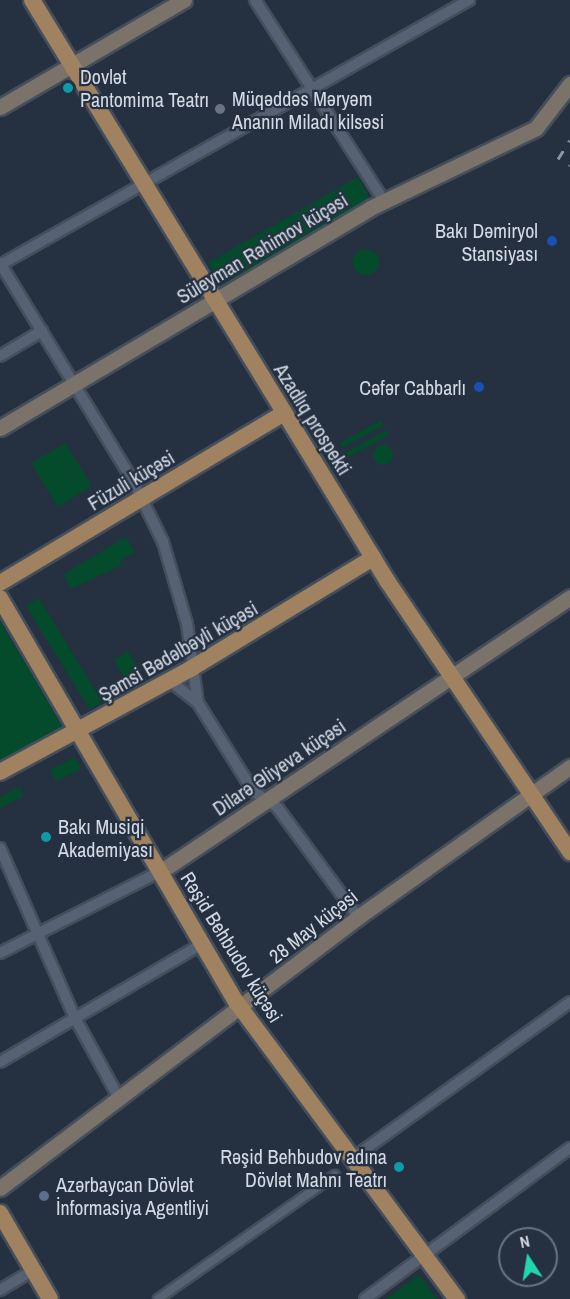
<!DOCTYPE html>
<html>
<head>
<meta charset="utf-8">
<style>
	body { margin:0 }
	#map { position:relative; width:570px; height:1299px; overflow:hidden; background:#253040; font-family:"Archivo Narrow",sans-serif }
	div>[style] { position:absolute }
	.green>* { inset:0; background:#044b2b }
	.round { border-radius:50% }
	.roads { filter:drop-shadow(2px 0 #454e5b) drop-shadow(-2px 0 #454e5b) drop-shadow(0 2px #454e5b) drop-shadow(0 -2px #454e5b) }
	.pedestrian>* { height:8px; margin:-4px; padding:0 4px; transform-origin:4px; border-radius:4px; background:#566274 }
	.minor>* { height:10px; margin:-5px; padding:0 5px; transform-origin:5px; border-radius:5px; background:#566274 }
	.secondary>* { height:15px; margin:-7.5px; padding:0 7.5px; transform-origin:7.5px; border-radius:7.5px; background:#7b726a }
	.primary>* { height:16px; margin:-8px; padding:0 8px; transform-origin:8px; border-radius:8px; background:#a08260 }
	.rail>* { height:3px; margin-top:-1.5px; transform-origin:0; background:repeating-linear-gradient(90deg,#8e97a4 0 10px,transparent 0 20px) }
	.dots>* { width:16px; height:16px; translate:-50% -50%; box-sizing:border-box; border:3px solid #253040; border-radius:50% }
	span { translate:-50% -50%; white-space:nowrap; text-align:center; line-height:1.15; -webkit-text-stroke:4.5px #253040; paint-order:stroke }
	.poi-label { font-size:20px; color:#d3dae5 }
	.left { translate:0 -50%; text-align:left }
	.right { translate:-100% -50%; text-align:right }
	.street-label { font-size:20px; color:#d3dae5 }
	.north { position:absolute; left:498px; top:1227px; width:60px; height:60px; box-sizing:border-box; background:#253040; border:2px solid #6b7482; border-radius:50%; rotate:348deg; font-size:16px; font-weight:700; line-height:24px; text-align:center; color:#d3dae5 }
	.north::after { content:''; display:block; margin:auto; width:21px; height:27px; background:#23d5af; clip-path:polygon(50% 0,100% 100%,50% 72%,0 100%) }
</style>
</head>
<body>
<div id="map">
	<div class="green">
		<i style="clip-path:polygon(358px 177px,370px 199px,221px 285px,208px 263px)"></i>
		<i class="round" style="left:353px;top:249px;width:26px;height:26px"></i>
		<i style="clip-path:polygon(381px 420px,384px 425px,342px 448px,340px 443px)"></i>
		<i style="clip-path:polygon(386px 430px,389px 435px,347px 458px,345px 453px)"></i>
		<i style="clip-path:polygon(65px 443px,92px 486px,58px 507px,31px 463px)"></i>
		<i class="round" style="left:373px;top:445px;width:20px;height:20px"></i>
		<i style="clip-path:polygon(126px 537px,135px 552px,120px 560px,122px 565px,71px 589px,64px 574px)"></i>
		<i style="clip-path:polygon(39px 598px,102px 702px,90px 710px,26px 606px)"></i>
		<i style="clip-path:polygon(0 621px,62px 726px,0 763px)"></i>
		<i style="clip-path:polygon(128px 651px,145px 680px,130px 688px,114px 660px)"></i>
		<i style="clip-path:polygon(75px 757px,81px 769px,56px 781px,50px 770px)"></i>
		<i style="clip-path:polygon(20px 787px,24px 796px,0 808px,0 797px)"></i>
		<i style="clip-path:polygon(419px 1275px,437px 1299px,386px 1299px)"></i>
	</div>
	<div class="roads">
		<div class="pedestrian">
			<i style="left:158px;top:1299px;width:216px;rotate:-35deg"></i>
		</div>
		<div class="minor">
			<i style="left:255px;top:0;width:239px;rotate:57.3deg"></i>
			<i style="left:0;top:263px;width:255px;rotate:58.6deg"></i>
			<i style="left:133px;top:481px;width:68px;rotate:63.8deg"></i>
			<i style="left:163px;top:542px;width:85px;rotate:73.7deg"></i>
			<i style="left:187px;top:624px;width:80px;rotate:82.1deg"></i>
			<i style="left:0;top:265px;width:539px;rotate:-29.47deg"></i>
			<i style="left:0;top:356px;width:49px;rotate:-30.8deg"></i>
			<i style="left:170px;top:681px;width:36px;rotate:38deg"></i>
			<i style="left:198px;top:703px;width:104px;rotate:58deg"></i>
			<i style="left:253px;top:791px;width:29px;rotate:34deg"></i>
			<i style="left:277px;top:807px;width:137px;rotate:53.6deg"></i>
			<i style="left:0;top:848px;width:186px;rotate:66.2deg"></i>
			<i style="left:75px;top:1018px;width:94px;rotate:61.2deg"></i>
			<i style="left:0;top:953px;width:181px;rotate:-27deg"></i>
			<i style="left:0;top:1062px;width:234px;rotate:-30.3deg"></i>
			<i style="left:353px;top:1158px;width:267px;rotate:-35.7deg"></i>
			<i style="left:0;top:1290px;width:39px;rotate:-31deg"></i>
			<i style="left:365px;top:1299px;width:255px;rotate:-36.4deg"></i>
		</div>
		<div class="secondary">
			<i style="left:0;top:107px;width:213px;rotate:-30.2deg"></i>
			<i style="left:0;top:428px;width:430px;rotate:-30.7deg"></i>
			<i style="left:370px;top:208px;width:184px;rotate:-25.7deg"></i>
			<i style="left:536px;top:128px;width:56px;rotate:-52.3deg"></i>
			<i style="left:161px;top:871px;width:492px;rotate:-33.8deg"></i>
			<i style="left:0;top:1188px;width:449px;rotate:-37.1deg"></i>
			<i style="left:358px;top:917px;width:260px;rotate:-35.3deg"></i>
		</div>
		<div class="primary">
			<i style="left:32px;top:0;width:682px;rotate:58.55deg"></i>
			<i style="left:388px;top:582px;width:326px;rotate:56deg"></i>
			<i style="left:0;top:583px;width:331px;rotate:-30.9deg"></i>
			<i style="left:0;top:598px;width:469px;rotate:59.7deg"></i>
			<i style="left:237px;top:1003px;width:369px;rotate:53.4deg"></i>
			<i style="left:0;top:772px;width:218px;rotate:-28.4deg"></i>
			<i style="left:192px;top:668px;width:212px;rotate:-31.3deg"></i>
			<i style="left:0;top:1213px;width:99px;rotate:59.8deg"></i>
		</div>
	</div>
	<div class="rail">
		<i style="left:558px;top:159px;width:22px;rotate:-58deg"></i>
		<i style="left:569px;top:166px;width:1px;rotate:-45deg"></i>
	</div>
	<div class="dots">
		<i style="left:68px;top:88px;background:#0f9aa8"></i>
		<i style="left:220px;top:109px;background:#6b7280"></i>
		<i style="left:552px;top:241px;background:#1a4fb4"></i>
		<i style="left:479px;top:387px;background:#1a4fb4"></i>
		<i style="left:46px;top:837px;background:#0f9aa8"></i>
		<i style="left:399px;top:1167px;background:#0f9aa8"></i>
		<i style="left:44px;top:1196px;background:#5c6f8a"></i>
	</div>
	<div class="poi-label">
		<span class="left" style="left:80px;top:88px">Dovlət<br>Pantomima Teatrı</span>
		<span class="left" style="left:232px;top:110px">Müqəddəs Məryəm<br>Ananın Miladı kilsəsi</span>
		<span class="right" style="left:538px;top:242px">Bakı Dəmiryol<br>Stansiyası</span>
		<span class="right" style="left:466px;top:387px">Cəfər Cabbarlı</span>
		<span class="left" style="left:58px;top:838px">Bakı Musiqi<br>Akademiyası</span>
		<span class="right" style="left:387px;top:1168px">Rəşid Behbudov adına<br>Dövlət Mahnı Teatrı</span>
		<span class="left" style="left:56px;top:1196px">Azərbaycan Dövlət<br>İnformasiya Agentliyi</span>
	</div>
	<div class="street-label">
		<span style="left:262px;top:248px;rotate:-31deg">Süleyman Rəhimov küçəsi</span>
		<span style="left:313px;top:419px;rotate:58deg">Azadlıq prospekti</span>
		<span style="left:131px;top:480px;rotate:-31deg">Füzuli küçəsi</span>
		<span style="left:178px;top:651px;rotate:-30deg">Şəmsi Bədəlbəyli küçəsi</span>
		<span style="left:279px;top:767px;rotate:-34deg">Dilarə Əliyeva küçəsi</span>
		<span style="left:313px;top:926px;rotate:-38deg">28 May küçəsi</span>
		<span style="left:232px;top:947px;rotate:58deg">Rəşid Behbudov küçəsi</span>
	</div>
	<div class="north">N</div>
</div>
</body>
</html>
